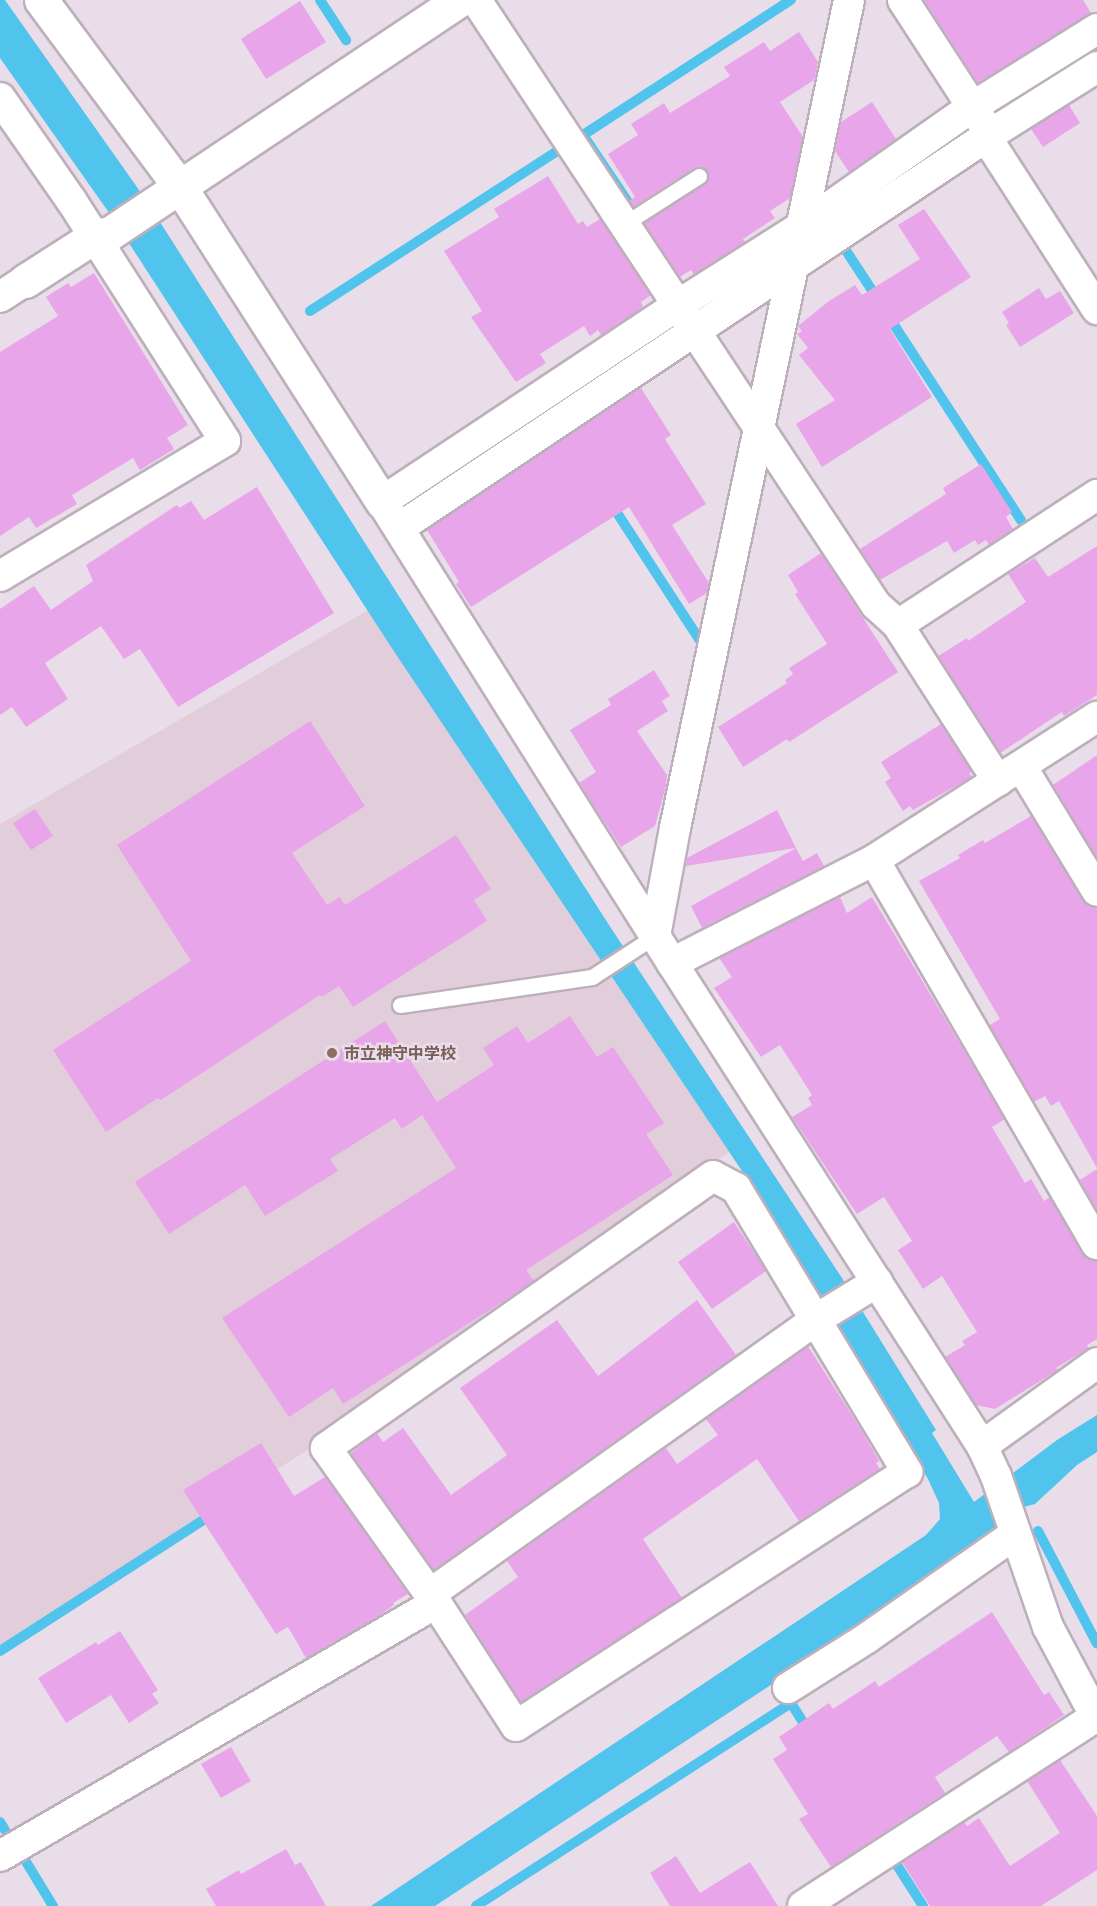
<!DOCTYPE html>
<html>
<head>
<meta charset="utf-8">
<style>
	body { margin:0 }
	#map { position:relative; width:1097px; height:1906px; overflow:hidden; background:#eaddea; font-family:"Archivo Narrow","Noto Sans JP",sans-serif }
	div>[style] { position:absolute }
	.education>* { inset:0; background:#e2cddb }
	.water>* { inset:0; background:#50c4ed }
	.stream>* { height:10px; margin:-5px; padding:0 5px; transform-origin:5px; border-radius:5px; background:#50c4ed }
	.building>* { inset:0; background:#e9a5e9 }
	.roads { filter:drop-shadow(2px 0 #bdb0bc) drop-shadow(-2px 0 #bdb0bc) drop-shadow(0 2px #bdb0bc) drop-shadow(0 -2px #bdb0bc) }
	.lane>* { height:15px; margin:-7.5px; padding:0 7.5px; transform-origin:7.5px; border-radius:7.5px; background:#fff }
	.street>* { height:30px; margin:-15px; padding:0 15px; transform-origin:15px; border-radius:15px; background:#fff }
	.secondary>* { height:33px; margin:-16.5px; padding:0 16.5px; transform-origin:16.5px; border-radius:16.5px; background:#fff }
	.dots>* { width:16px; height:16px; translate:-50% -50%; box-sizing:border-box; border:3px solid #eaddea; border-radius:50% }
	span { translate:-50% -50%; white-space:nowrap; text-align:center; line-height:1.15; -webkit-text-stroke:5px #eaddea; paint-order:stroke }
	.education-label { font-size:16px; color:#785e54; font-weight:700 }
	.left { translate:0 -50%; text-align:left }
</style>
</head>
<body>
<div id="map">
	<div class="education">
		<i style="clip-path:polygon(368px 610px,729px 1152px,312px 1447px,0 1647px,0 824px)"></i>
	</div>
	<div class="water">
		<i style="clip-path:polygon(0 0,5px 0,144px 197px,609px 925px,842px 1278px,936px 1430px,932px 1433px,974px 1502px,1057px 1440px,1097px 1415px,1097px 1452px,1077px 1465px,1035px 1504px,1016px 1509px,987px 1535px,859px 1627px,435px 1906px,371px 1906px,926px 1535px,940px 1519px,939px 1503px,928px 1479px,750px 1183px,397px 656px,112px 217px,0 58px)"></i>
	</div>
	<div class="stream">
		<i style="left:320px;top:0;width:48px;rotate:57deg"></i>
		<i style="left:583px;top:135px;width:248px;rotate:-33deg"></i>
		<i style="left:583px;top:135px;width:84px;rotate:56.1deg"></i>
		<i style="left:937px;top:152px;width:191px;rotate:-33.3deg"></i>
		<i style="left:843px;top:246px;width:66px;rotate:56.8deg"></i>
		<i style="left:310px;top:311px;width:298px;rotate:-32.9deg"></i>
		<i style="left:887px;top:314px;width:246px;rotate:57deg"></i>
		<i style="left:509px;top:435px;width:159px;rotate:-33.2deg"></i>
		<i style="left:610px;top:502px;width:167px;rotate:57deg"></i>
		<i style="left:1038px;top:1531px;width:127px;rotate:62.4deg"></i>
		<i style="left:0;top:1651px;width:240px;rotate:-32.8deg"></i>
		<i style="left:0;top:1822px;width:9px;rotate:58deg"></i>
		<i style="left:25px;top:1860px;width:54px;rotate:58.7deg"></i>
		<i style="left:895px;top:1862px;width:52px;rotate:57.5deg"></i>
		<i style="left:476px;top:1906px;width:375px;rotate:-32.8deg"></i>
		<i style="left:791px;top:1703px;width:36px;rotate:58deg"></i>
	</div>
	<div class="building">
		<i style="clip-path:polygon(924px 0,1083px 0,1091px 13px,978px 83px)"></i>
		<i style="clip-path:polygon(300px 1px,326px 42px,266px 79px,241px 39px)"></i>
		<i style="clip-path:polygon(799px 32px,818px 62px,814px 80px,780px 102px,803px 137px,790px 198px,770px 211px,775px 218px,743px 239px,745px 242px,694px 275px,691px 270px,680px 277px,644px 223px,704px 184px,708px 180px,707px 171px,703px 167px,694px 168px,633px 207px,629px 201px,635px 197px,608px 154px,638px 135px,631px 124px,664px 103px,670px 113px,730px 76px,724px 67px,764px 42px,770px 51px)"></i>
		<i style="clip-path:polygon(872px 102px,896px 139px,849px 172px,835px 151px,841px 122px)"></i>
		<i style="clip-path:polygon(1069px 105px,1080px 123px,1043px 147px,1031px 129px)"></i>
		<i style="clip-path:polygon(548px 176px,578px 224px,583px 221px,587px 227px,600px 219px,651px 295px,641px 302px,643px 306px,640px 310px,601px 335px,598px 330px,590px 336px,584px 326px,540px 354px,546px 363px,516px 382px,471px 317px,482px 311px,444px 251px,499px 217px,494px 209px)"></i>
		<i style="clip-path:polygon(924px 209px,971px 277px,890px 329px,932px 397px,822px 467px,796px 424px,835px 400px,799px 355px,808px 348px,797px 334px,802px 331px,798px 326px,829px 301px,855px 285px,862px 295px,920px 259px,898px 225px)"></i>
		<i style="clip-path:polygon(94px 273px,188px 425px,167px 438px,174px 449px,140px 470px,133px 458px,72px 495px,77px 504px,36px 528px,29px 517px,0 536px,0 352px,58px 316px,46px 297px,68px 283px,71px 287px)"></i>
		<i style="clip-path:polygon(1039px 288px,1046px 299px,1060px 291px,1074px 313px,1020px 347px,1006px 325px,1009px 323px,1002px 312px)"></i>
		<i style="clip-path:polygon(641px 388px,671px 435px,665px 439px,706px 504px,672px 525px,709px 583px,707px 593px,689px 604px,629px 507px,471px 607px,456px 584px,459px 582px,427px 530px)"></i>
		<i style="clip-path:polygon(981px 464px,1012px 512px,1006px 517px,1013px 529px,989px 545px,986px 540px,978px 545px,975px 540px,954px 553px,947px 541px,880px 580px,860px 549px,946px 494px,943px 488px)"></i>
		<i style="clip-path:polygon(257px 487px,334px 613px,178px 707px,140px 649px,124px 659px,101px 626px,45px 663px,68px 699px,26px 727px,12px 707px,0 715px,0 609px,34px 586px,51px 610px,93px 581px,86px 565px,177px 505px,179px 508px,191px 501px,204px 520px)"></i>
		<i style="clip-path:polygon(1097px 546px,1097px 695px,1064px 716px,1062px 712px,1000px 753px,938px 656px,967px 638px,968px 641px,1026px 602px,1008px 574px,1035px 558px,1048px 577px)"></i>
		<i style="clip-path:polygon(821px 553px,898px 672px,789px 742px,787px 739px,743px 767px,718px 727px,787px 683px,785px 680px,793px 674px,789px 668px,827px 644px,795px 594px,798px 592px,788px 575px)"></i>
		<i style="clip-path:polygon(654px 670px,670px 696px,662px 701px,668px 711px,637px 731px,667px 775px,666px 786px,655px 826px,621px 847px,579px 783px,596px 772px,570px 730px,611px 705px,608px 699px)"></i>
		<i style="clip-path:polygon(310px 721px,365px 806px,292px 853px,327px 905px,340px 897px,345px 905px,456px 835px,491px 889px,474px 900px,487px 921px,353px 1007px,339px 986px,322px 997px,320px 995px,161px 1100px,158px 1098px,106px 1132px,53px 1050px,191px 961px,117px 845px)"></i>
		<i style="clip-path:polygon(941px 724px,972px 772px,969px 773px,972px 777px,913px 810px,910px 806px,903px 811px,885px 782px,891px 778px,881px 762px)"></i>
		<i style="clip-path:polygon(1097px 755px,1097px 858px,1053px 785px)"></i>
		<i style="clip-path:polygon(35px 809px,53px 836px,31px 850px,13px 823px)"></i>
		<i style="clip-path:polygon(777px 810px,796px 848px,686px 866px,687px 858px)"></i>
		<i style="clip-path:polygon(1031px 816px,1082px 900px,1088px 906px,1097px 908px,1097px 1168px,1059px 1101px,1051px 1106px,1045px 1096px,1034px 1102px,990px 1025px,1000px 1019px,919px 881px,960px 858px,958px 855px,983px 840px,985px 843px)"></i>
		<i style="clip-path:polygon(796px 848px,803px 861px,817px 853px,824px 866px,702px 928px,691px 906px)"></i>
		<i style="clip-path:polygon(840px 897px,847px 913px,872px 897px,1005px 1119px,992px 1127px,1025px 1183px,1031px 1179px,1044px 1201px,1050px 1197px,1082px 1253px,1089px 1259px,1097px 1261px,1097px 1339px,1087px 1345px,1089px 1348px,1056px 1368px,1058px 1370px,995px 1409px,976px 1405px,945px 1357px,965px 1345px,962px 1341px,977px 1332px,942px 1276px,923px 1289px,898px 1250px,912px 1241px,884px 1197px,857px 1214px,792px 1117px,812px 1105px,808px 1098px,812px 1095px,780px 1045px,761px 1057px,714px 988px,732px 977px,719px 958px)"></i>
		<i style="clip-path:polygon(570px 1016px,597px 1057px,613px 1047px,664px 1123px,646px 1134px,673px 1175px,526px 1270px,534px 1281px,521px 1290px,343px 1404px,333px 1388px,289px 1417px,222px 1318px,456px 1168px,422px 1115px,402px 1129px,395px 1118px,330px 1159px,338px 1171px,265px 1216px,245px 1185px,169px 1234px,135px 1182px,385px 1021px,437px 1102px,494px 1065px,483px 1048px,517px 1026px,528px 1043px)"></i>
		<i style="clip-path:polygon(1097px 1169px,1097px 1210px,1080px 1180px)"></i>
		<i style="clip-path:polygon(734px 1222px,766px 1271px,712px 1309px,678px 1262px)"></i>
		<i style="clip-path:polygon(697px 1300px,736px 1355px,434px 1570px,351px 1453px,377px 1433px,383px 1442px,403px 1428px,451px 1495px,507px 1455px,460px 1388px,557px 1320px,598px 1376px)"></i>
		<i style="clip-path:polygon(808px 1346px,860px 1428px,879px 1461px,876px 1463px,880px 1469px,799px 1521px,757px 1459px,643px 1539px,682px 1598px,521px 1702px,465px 1615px,518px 1577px,507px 1561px,666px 1448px,677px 1464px,718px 1435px,706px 1419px)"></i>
		<i style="clip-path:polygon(261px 1443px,294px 1496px,325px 1477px,408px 1594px,393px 1603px,394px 1605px,377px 1617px,306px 1658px,288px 1627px,276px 1634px,183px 1490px)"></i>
		<i style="clip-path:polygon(992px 1612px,1044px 1695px,1049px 1692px,1064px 1715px,1009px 1752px,997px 1736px,935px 1777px,945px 1793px,831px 1867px,799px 1819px,808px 1814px,773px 1759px,787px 1750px,779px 1737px,829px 1703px,833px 1709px,875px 1681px,879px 1687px)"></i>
		<i style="clip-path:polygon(120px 1631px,158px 1690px,152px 1694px,159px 1703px,129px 1723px,111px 1695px,66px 1723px,38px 1678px,96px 1642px,98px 1645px)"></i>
		<i style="clip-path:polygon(231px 1747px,251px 1781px,221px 1798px,201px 1764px)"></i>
		<i style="clip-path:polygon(1060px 1760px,1097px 1816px,1097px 1870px,1041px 1906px,930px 1906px,902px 1862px,964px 1822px,967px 1826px,979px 1818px,1010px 1866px,1060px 1833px,1027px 1781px)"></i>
		<i style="clip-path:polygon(286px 1849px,295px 1865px,301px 1862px,326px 1906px,216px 1906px,206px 1889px,239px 1870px,241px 1874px)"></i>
		<i style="clip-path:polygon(676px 1856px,700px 1893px,750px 1862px,778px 1906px,670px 1906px,650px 1873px)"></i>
	</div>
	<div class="roads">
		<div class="lane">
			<i style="left:624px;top:224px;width:89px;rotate:-32.6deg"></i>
			<i style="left:400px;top:1005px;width:194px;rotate:-8.3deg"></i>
			<i style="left:592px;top:977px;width:75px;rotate:-33.1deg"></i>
		</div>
		<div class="street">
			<i style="left:476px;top:0;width:725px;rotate:56.53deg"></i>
			<i style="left:876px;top:605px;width:30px;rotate:42deg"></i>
			<i style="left:903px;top:0;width:147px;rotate:57deg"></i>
			<i style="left:1097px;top:29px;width:147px;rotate:148deg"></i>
			<i style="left:972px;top:107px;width:209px;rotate:144.9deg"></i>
			<i style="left:801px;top:227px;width:146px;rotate:147.6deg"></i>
			<i style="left:678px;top:305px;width:356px;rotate:146.4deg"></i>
			<i style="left:382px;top:502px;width:545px;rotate:57.83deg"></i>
			<i style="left:672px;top:963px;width:574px;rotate:57.31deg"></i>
			<i style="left:982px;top:1446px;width:33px;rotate:65deg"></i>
			<i style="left:996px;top:1476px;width:160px;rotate:71deg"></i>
			<i style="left:1048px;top:1627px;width:104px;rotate:62deg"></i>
			<i style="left:0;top:98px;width:124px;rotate:55.2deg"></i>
			<i style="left:71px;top:200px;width:286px;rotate:57.4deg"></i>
			<i style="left:225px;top:441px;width:262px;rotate:149deg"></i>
			<i style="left:986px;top:137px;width:205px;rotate:57.2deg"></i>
			<i style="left:0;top:297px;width:30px;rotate:-33deg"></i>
			<i style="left:399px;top:528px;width:705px;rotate:-33.67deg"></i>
			<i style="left:986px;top:137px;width:131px;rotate:-32.2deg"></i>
			<i style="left:1021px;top:766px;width:146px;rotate:58.7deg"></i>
			<i style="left:998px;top:781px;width:185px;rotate:-122.7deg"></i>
			<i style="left:898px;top:625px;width:238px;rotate:-33.2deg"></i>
			<i style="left:874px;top:860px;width:444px;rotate:59.9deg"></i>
			<i style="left:655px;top:936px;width:110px;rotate:-79.5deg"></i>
			<i style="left:675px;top:828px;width:846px;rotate:-78.13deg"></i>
			<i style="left:672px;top:963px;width:227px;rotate:-27deg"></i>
			<i style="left:874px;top:860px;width:265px;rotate:-32.7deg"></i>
			<i style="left:713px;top:1176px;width:26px;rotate:28deg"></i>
			<i style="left:736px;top:1188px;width:332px;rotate:58.9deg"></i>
			<i style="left:907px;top:1472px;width:466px;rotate:147deg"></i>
			<i style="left:516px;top:1726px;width:147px;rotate:-123deg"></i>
			<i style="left:436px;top:1603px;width:190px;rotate:-125.4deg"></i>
			<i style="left:326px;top:1448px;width:473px;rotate:-35.1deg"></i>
			<i style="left:982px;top:1446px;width:142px;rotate:-35.8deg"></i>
			<i style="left:430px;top:1594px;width:473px;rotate:-35.4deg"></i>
			<i style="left:815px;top:1320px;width:73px;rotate:-31.5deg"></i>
			<i style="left:788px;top:1688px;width:93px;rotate:-32.3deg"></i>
			<i style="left:867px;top:1638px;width:181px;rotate:-35.1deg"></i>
			<i style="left:0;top:1856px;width:504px;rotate:-30.13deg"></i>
			<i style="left:803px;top:1906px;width:348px;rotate:-32.9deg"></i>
		</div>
		<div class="secondary">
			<i style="left:41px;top:0;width:233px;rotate:53.4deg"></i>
			<i style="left:180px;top:187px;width:374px;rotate:57.3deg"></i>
			<i style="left:25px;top:281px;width:83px;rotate:-32.7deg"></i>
			<i style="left:95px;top:236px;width:15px;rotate:-11deg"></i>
			<i style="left:110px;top:233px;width:420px;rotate:-33.7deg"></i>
		</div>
	</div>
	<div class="dots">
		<i style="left:332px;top:1053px;background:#8d6e63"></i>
	</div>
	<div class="education-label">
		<span class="left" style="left:344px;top:1053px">市立神守中学校</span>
	</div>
</div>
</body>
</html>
